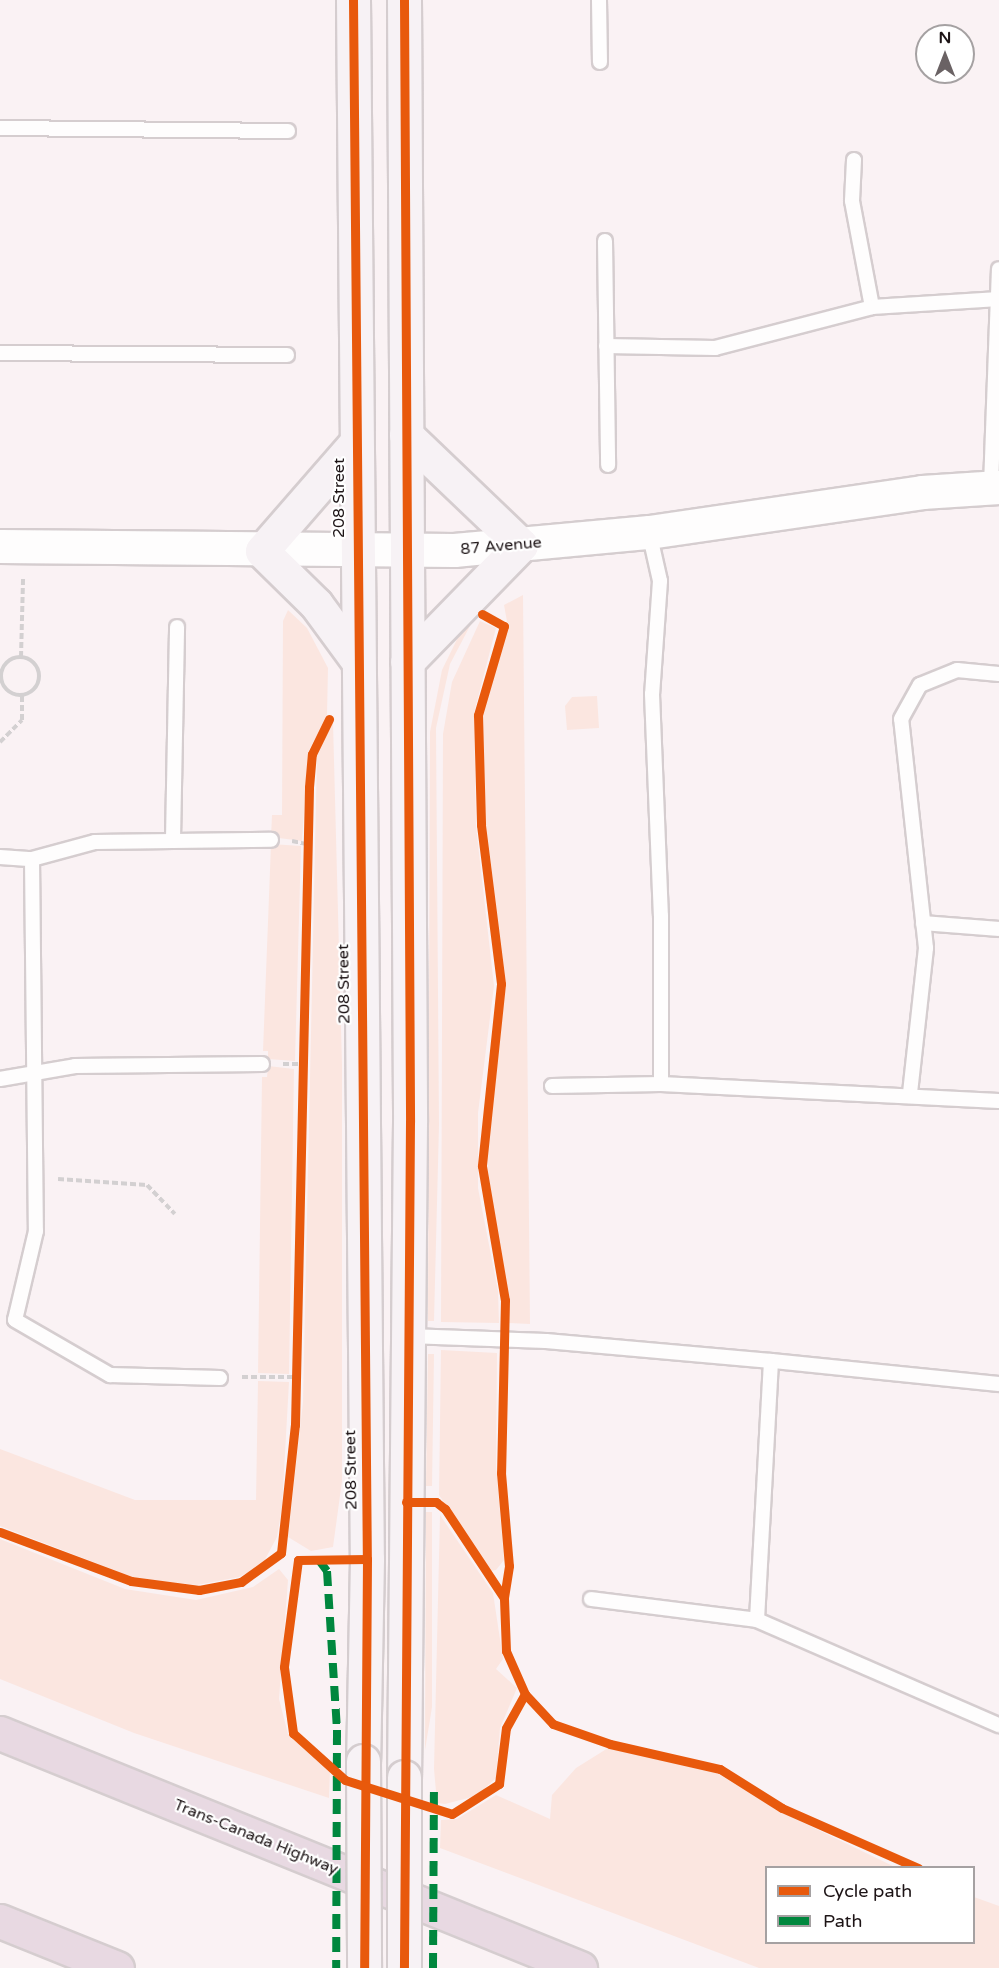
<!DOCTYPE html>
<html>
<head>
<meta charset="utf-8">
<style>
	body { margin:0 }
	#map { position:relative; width:999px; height:1968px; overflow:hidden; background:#faf2f4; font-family:"Varela Round",sans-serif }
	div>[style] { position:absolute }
	.green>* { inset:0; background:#fbe6e0 }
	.path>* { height:4px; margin-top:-2px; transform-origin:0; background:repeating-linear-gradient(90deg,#d3d0d1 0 6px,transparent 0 9px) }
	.path>.ring { margin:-2px; padding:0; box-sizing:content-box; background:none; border:4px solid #d3d0d1; border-radius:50% }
	.roads { filter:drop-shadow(2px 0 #d5cdcf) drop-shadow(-2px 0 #d5cdcf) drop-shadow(0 2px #d5cdcf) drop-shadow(0 -2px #d5cdcf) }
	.service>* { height:14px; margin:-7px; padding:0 7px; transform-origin:7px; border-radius:7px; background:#fefdfd }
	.tertiary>* { height:33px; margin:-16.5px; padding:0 16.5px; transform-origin:16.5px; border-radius:16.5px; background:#fefdfd }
	.secondary>* { height:33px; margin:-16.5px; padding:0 16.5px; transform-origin:16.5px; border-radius:16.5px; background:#f7f2f5 }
	.motorway>* { height:33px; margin:-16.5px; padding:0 16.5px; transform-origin:16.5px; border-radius:16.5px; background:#e8d9e2 }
	.bridges { filter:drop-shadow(2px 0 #d5cdcf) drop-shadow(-2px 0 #d5cdcf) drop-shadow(0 2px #d5cdcf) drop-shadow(0 -2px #d5cdcf) }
	.secondary-bridge>* { height:33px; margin:-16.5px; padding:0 16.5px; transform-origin:16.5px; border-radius:16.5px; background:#f7f2f5 }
	.quiet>* { height:8px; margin-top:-4px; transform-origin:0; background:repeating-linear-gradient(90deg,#00873e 0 15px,transparent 0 23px) }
	.cycleway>* { height:9px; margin:-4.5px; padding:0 4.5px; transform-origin:4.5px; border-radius:4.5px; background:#e8590c }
	span { translate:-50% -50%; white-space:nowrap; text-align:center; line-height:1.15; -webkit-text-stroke:4.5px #fff; paint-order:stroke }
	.street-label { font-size:16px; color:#1d1416 }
	.legend { position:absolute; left:765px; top:1866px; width:210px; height:78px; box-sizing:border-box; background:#fff; border:2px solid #a5a1a2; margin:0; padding:8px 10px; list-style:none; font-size:18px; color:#1d1416 }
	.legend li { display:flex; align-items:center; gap:12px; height:30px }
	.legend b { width:30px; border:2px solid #a5a1a2 }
	.north { position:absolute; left:915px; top:24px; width:60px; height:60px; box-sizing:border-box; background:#fff; border:2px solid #a5a1a2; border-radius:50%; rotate:0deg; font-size:16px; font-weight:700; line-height:24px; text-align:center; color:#1d1416 }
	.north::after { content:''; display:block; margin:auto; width:21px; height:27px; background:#6a6264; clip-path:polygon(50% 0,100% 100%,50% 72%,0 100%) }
</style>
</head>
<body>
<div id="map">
	<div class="green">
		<i style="clip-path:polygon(523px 595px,530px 1324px,509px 1323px,486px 1156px,506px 983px,486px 824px,482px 710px,508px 627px,504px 605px)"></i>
		<i style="clip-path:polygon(288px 610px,307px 628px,328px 668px,327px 715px,308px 752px,302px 841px,271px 837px,272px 815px,282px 815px,283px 621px)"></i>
		<i style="clip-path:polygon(466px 621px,471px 624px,450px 664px,436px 728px,439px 1125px,434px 1321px,428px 1321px,430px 732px,442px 670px)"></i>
		<i style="clip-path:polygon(480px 621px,496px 628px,474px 713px,476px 826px,494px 986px,478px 1113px,478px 1188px,498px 1291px,499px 1323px,441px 1322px,443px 734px,452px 682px)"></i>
		<i style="clip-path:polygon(597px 696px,599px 728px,567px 730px,565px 706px,572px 697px)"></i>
		<i style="clip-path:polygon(333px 722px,342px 1065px,342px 1481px,333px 1547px,311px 1551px,288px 1537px,303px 1402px,317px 755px)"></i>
		<i style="clip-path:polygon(271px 844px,301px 846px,295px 1061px,268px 1059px,268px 1051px,263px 1051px)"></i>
		<i style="clip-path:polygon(268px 1066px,294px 1069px,289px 1374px,258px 1373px,262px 1077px,267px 1077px)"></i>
		<i style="clip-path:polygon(441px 1350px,497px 1353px,496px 1466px,504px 1560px,496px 1570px,490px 1571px,439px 1495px)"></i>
		<i style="clip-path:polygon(428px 1354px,434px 1354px,432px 1486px,426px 1486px)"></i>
		<i style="clip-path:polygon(258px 1381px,289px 1382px,282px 1507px,277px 1537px,262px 1565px,239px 1577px,197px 1585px,135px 1578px,0 1526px,0 1449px,135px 1500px,256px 1500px)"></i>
		<i style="clip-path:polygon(426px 1512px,432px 1512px,432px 1707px,425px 1750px)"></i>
		<i style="clip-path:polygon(440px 1515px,493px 1593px,503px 1659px,496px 1669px,517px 1688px,500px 1728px,496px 1778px,476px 1796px,445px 1804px,437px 1803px,434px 1769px)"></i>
		<i style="clip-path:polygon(0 1539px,125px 1589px,196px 1600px,253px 1587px,279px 1569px,288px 1580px,279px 1699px,288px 1734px,330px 1770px,329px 1798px,134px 1733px,0 1679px)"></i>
		<i style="clip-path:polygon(608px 1748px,715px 1772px,781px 1812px,895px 1867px,766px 1868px,766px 1942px,974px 1942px,974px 1897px,999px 1906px,999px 1968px,759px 1968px,440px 1848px,441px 1820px,457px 1819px,496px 1795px,550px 1819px,552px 1795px,576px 1768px)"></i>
	</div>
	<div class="path">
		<i class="ring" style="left:1px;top:657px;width:34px;height:34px"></i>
		<i style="left:21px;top:657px;width:79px;rotate:-88.5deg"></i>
		<i style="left:0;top:742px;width:31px;rotate:-45deg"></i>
		<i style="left:22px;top:720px;width:24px;rotate:-90deg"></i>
		<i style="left:292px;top:841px;width:14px;rotate:12deg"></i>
		<i style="left:283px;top:1064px;width:17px"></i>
		<i style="left:58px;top:1179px;width:89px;rotate:3.9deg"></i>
		<i style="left:147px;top:1185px;width:40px;rotate:46deg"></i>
		<i style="left:242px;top:1377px;width:54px"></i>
	</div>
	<div class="roads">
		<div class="service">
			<i style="left:599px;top:0;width:62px;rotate:89.1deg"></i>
			<i style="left:0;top:128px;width:288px;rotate:0.6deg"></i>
			<i style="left:854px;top:160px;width:41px;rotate:92.8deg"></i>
			<i style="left:852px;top:201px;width:108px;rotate:79.3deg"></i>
			<i style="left:605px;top:241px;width:224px;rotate:89.2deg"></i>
			<i style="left:606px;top:346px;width:109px;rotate:1.1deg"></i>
			<i style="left:715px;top:348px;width:162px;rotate:-14.6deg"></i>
			<i style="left:872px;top:307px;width:127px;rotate:-3.6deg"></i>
			<i style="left:0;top:353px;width:287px;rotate:0.4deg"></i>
			<i style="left:991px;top:486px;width:217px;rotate:-87.9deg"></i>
			<i style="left:649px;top:532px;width:50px;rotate:77.3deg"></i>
			<i style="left:660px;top:581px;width:113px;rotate:94deg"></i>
			<i style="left:652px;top:694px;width:222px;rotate:87.7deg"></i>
			<i style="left:661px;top:916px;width:168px;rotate:90deg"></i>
			<i style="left:661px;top:1084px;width:338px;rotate:2.9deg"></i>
			<i style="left:173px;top:839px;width:212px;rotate:-88.9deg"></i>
			<i style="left:0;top:857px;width:32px;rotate:4deg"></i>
			<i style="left:32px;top:859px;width:65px;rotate:-15.1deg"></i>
			<i style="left:95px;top:842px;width:176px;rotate:-0.7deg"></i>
			<i style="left:32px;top:859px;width:372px;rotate:89.4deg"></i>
			<i style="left:36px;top:1231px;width:91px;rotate:103.3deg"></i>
			<i style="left:15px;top:1320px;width:110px;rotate:30.1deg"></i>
			<i style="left:110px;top:1375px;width:110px;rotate:1.6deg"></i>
			<i style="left:923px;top:923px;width:76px;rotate:4.5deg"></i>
			<i style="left:0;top:1079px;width:76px;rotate:-9.8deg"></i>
			<i style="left:75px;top:1066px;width:187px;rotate:-0.6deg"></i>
			<i style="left:552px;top:1086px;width:109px;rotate:-1.1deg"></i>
			<i style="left:910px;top:1093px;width:146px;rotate:-83.7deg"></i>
			<i style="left:926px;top:948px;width:230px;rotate:-96.2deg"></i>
			<i style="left:901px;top:719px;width:39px;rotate:-61deg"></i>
			<i style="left:920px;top:685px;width:40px;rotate:-22deg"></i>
			<i style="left:957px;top:670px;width:42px;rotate:5.4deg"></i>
			<i style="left:408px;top:1336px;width:138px;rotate:2.1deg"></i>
			<i style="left:546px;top:1341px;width:226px;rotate:5.1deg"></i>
			<i style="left:999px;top:1384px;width:229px;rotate:-174.2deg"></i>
			<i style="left:771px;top:1361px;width:259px;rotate:93.1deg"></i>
			<i style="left:757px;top:1620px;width:264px;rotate:23.5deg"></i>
			<i style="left:591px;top:1599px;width:167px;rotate:7.2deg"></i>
		</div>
		<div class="tertiary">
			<i style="left:0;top:546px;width:454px;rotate:0.5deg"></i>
			<i style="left:454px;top:550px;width:196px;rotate:-5.3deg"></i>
			<i style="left:649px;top:532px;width:276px;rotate:-8.3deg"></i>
			<i style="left:922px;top:492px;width:77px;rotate:-3.7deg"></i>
		</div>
		<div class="secondary">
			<i style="left:353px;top:0;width:1559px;rotate:89.49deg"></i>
			<i style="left:367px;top:1559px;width:202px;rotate:91.1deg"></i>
			<i style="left:404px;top:0;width:1122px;rotate:89.69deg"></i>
			<i style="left:410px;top:1122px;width:655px;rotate:90.52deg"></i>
			<i style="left:406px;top:435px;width:159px;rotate:43.7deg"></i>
			<i style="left:521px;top:545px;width:163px;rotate:134.3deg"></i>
			<i style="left:354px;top:445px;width:140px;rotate:131deg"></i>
			<i style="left:262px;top:551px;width:76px;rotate:44.5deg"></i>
			<i style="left:316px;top:604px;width:66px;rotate:53.7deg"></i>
		</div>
		<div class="motorway">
			<i style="left:0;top:1733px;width:626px;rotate:22.06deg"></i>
			<i style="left:0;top:1921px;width:126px;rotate:21.9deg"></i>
		</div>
	</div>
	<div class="bridges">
		<div class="secondary-bridge">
			<i style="left:363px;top:1761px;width:207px;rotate:89.7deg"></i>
			<i style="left:404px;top:1777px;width:191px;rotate:90deg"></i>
		</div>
	</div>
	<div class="quiet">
		<i style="left:318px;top:1559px;width:15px;rotate:53deg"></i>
		<i style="left:327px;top:1571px;width:159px;rotate:86.4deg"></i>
		<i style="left:337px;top:1730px;width:238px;rotate:90.2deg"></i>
		<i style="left:433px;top:1968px;width:177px;rotate:-89.7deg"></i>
	</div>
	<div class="cycleway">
		<i style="left:353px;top:0;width:1559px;rotate:89.49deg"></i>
		<i style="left:367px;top:1559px;width:409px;rotate:90.4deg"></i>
		<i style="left:404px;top:0;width:1122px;rotate:89.69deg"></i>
		<i style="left:410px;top:1122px;width:846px;rotate:90.41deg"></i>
		<i style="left:482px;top:614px;width:25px;rotate:29deg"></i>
		<i style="left:504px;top:626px;width:93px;rotate:106.3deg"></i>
		<i style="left:478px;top:715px;width:110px;rotate:88.4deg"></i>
		<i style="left:481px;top:825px;width:160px;rotate:82.8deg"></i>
		<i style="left:501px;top:984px;width:183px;rotate:96deg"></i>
		<i style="left:482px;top:1166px;width:136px;rotate:80.3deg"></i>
		<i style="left:505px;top:1300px;width:173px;rotate:91.3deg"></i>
		<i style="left:501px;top:1473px;width:93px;rotate:85.1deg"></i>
		<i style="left:509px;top:1566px;width:32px;rotate:99deg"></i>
		<i style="left:0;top:1532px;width:140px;rotate:20.5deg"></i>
		<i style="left:131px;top:1581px;width:69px;rotate:7.5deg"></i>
		<i style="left:199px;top:1590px;width:43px;rotate:-10.8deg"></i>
		<i style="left:241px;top:1582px;width:49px;rotate:-35.9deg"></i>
		<i style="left:281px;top:1553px;width:129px;rotate:-83.8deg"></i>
		<i style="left:295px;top:1425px;width:638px;rotate:-88.74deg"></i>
		<i style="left:309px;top:787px;width:33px;rotate:-85deg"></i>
		<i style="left:312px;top:754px;width:39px;rotate:-64deg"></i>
		<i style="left:367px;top:1559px;width:69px;rotate:179.2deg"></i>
		<i style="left:298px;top:1560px;width:108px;rotate:97.5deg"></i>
		<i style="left:284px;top:1667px;width:67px;rotate:82.2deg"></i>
		<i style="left:293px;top:1733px;width:70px;rotate:42.1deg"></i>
		<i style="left:345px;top:1780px;width:112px;rotate:17.6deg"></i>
		<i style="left:452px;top:1814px;width:56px;rotate:-32.6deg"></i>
		<i style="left:499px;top:1784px;width:56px;rotate:-82.9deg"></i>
		<i style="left:506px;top:1728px;width:39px;rotate:-61deg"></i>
		<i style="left:525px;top:1694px;width:47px;rotate:-113.8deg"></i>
		<i style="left:506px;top:1651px;width:53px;rotate:-92.2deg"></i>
		<i style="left:504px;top:1598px;width:107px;rotate:-123.5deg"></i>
		<i style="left:445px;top:1509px;width:11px;rotate:-142deg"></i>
		<i style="left:436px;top:1502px;width:30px;rotate:180deg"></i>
		<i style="left:525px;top:1694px;width:41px;rotate:47deg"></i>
		<i style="left:553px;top:1724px;width:60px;rotate:19.3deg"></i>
		<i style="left:610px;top:1744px;width:113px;rotate:12.8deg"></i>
		<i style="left:720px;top:1769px;width:73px;rotate:32.2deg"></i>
		<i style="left:782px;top:1808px;width:149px;rotate:23.8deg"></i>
	</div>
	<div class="street-label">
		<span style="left:339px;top:498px;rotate:-90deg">208 Street</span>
		<span style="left:501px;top:546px;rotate:-5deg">87 Avenue</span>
		<span style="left:344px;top:984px;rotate:-91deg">208 Street</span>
		<span style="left:351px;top:1470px;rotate:-91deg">208 Street</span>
		<span style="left:256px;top:1837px;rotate:22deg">Trans-Canada Highway</span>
	</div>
	<ul class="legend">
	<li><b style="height:8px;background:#e8590c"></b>Cycle path</li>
	<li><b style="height:8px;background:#00873e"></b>Path</li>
	</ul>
	<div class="north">N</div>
</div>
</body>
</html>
